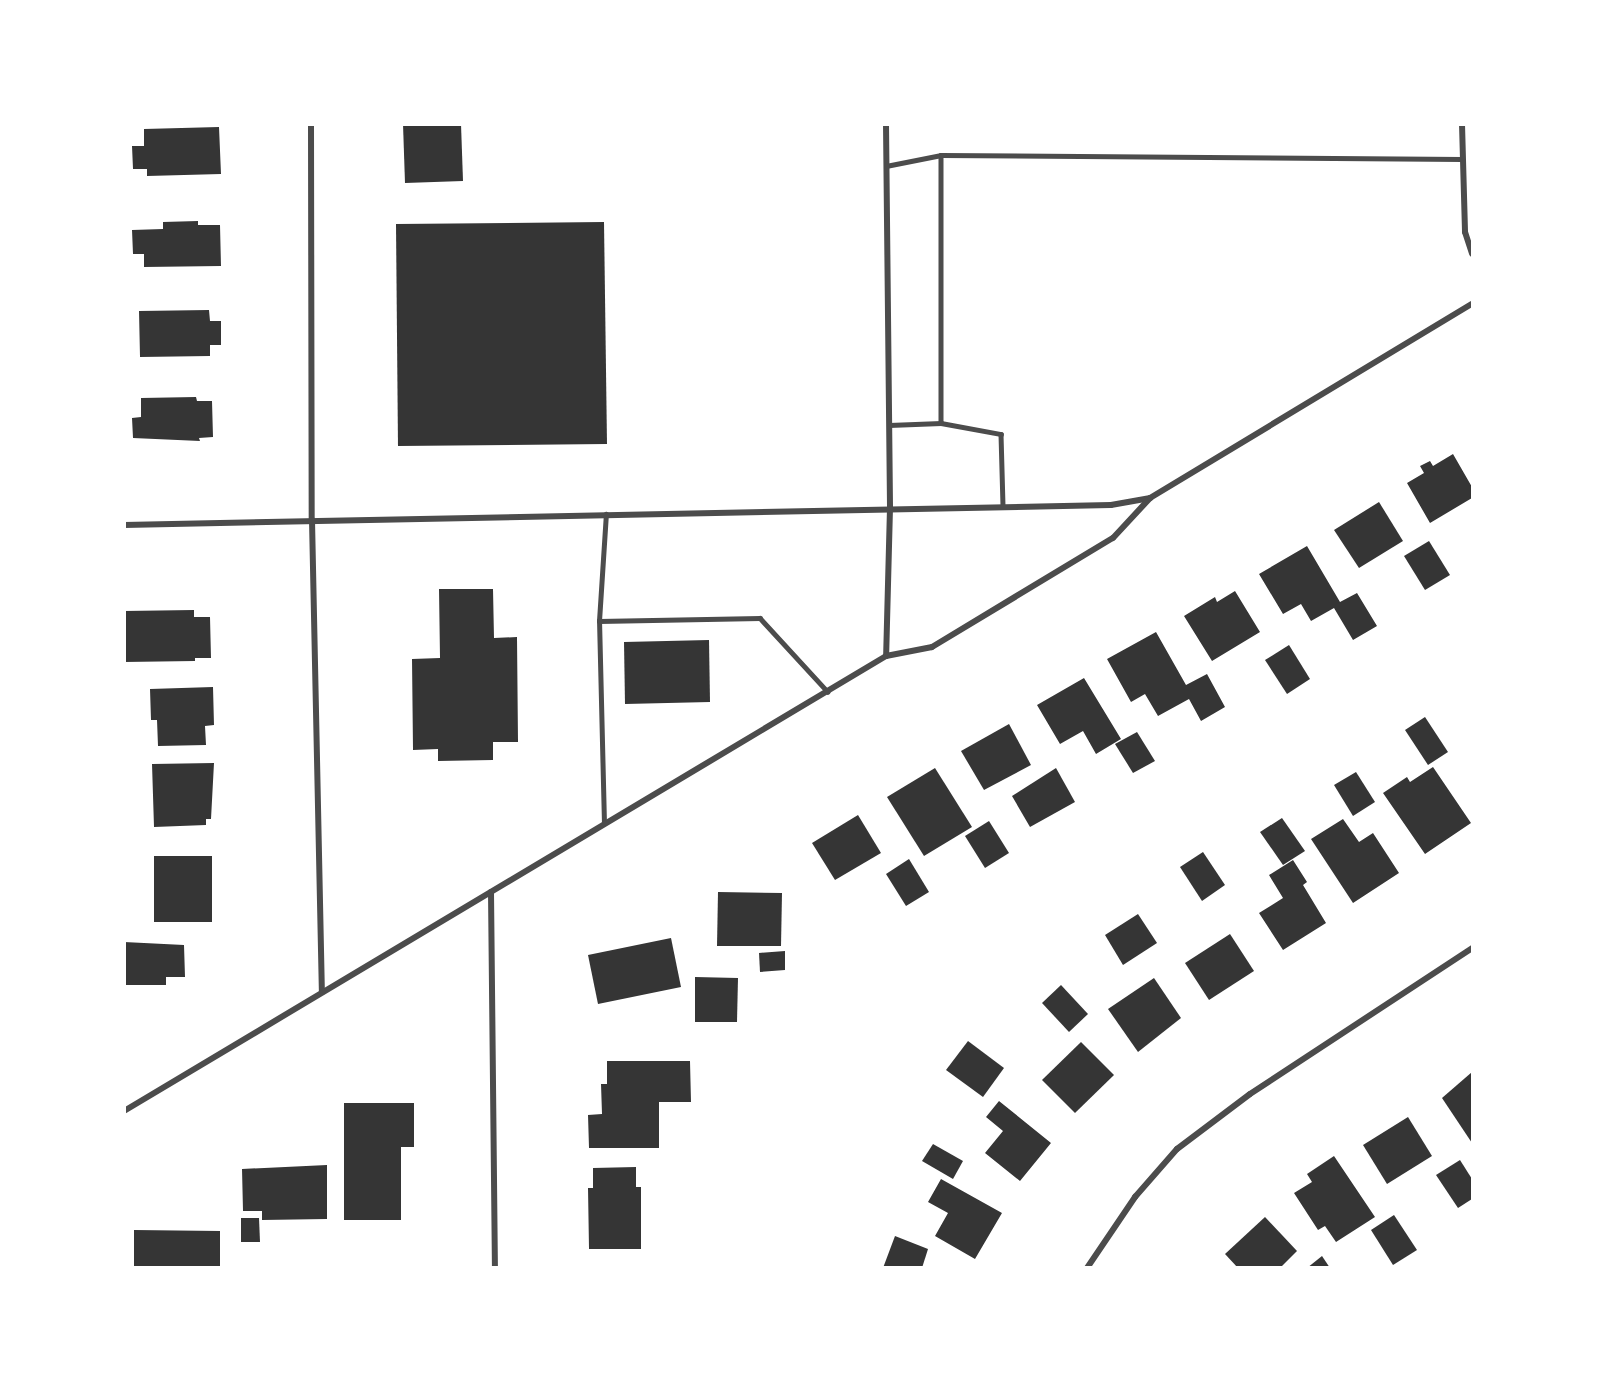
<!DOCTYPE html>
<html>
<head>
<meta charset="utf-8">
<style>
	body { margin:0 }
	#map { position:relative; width:1597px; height:1392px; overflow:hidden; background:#fff; font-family:"Exo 2",sans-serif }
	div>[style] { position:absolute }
	.building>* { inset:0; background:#353535 }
	.service>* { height:4.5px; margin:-2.25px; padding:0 2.25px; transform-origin:2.25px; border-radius:2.25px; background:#4c4c4c }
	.minor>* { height:6px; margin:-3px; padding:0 3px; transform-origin:3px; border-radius:3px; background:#4c4c4c }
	span { translate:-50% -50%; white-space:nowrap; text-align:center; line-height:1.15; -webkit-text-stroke:6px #fff; paint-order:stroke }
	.frame { position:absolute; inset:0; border:126px solid #fff; pointer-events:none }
</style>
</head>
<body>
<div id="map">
	<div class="building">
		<i style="clip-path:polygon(403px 124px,461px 124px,463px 181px,405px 183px)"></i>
		<i style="clip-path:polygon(219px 127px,221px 174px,147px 176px,147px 169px,133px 169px,132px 146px,144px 146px,144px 129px)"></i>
		<i style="clip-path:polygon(198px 221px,198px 225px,220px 225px,221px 266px,144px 267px,144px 254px,133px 254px,132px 230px,163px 229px,163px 222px)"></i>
		<i style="clip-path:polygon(604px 222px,607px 444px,398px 446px,396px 224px)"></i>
		<i style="clip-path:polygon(209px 310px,210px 321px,221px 321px,221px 345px,210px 345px,210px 356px,140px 357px,139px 311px)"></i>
		<i style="clip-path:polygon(196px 397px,197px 401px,212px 401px,213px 437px,199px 438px,200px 441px,133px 438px,132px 418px,141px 417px,141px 398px)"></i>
		<i style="clip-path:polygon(1453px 454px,1472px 487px,1472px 498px,1430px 523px,1407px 483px,1424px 473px,1420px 466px,1430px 461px,1433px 466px)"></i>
		<i style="clip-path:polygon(1379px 502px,1403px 541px,1359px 568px,1334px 530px)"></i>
		<i style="clip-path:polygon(1429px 541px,1450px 575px,1425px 590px,1404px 556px)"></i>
		<i style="clip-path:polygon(1307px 546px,1340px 602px,1357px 593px,1377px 626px,1353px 640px,1334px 608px,1311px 621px,1301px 604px,1283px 614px,1259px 574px)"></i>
		<i style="clip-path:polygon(439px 589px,493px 589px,494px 638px,517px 637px,518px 742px,493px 742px,493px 760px,438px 761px,438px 749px,413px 750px,412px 659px,440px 658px)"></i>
		<i style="clip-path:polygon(1235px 591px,1260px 632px,1212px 661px,1184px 616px,1215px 597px,1217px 602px)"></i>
		<i style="clip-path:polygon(194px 610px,194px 617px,210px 617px,211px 658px,195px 658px,195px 661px,124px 662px,124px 611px)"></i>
		<i style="clip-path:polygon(1156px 632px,1186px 685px,1207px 674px,1225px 707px,1201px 721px,1189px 699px,1158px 716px,1145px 694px,1131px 702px,1107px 659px)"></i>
		<i style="clip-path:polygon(709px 640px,710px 702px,625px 704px,624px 642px)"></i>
		<i style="clip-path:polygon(1289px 645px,1310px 679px,1287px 694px,1265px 660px)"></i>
		<i style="clip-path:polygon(1084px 678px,1121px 739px,1096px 754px,1083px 731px,1060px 744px,1037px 705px)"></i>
		<i style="clip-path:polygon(213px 687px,214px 725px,205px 726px,206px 745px,158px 746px,157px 720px,151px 720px,150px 689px)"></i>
		<i style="clip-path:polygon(1425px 717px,1448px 752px,1428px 765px,1405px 730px)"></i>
		<i style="clip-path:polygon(1009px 724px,1031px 765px,984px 790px,961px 751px)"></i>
		<i style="clip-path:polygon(1137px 732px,1155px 761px,1133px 773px,1115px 744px)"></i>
		<i style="clip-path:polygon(214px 763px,211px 819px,206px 819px,206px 825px,154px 827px,152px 764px)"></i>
		<i style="clip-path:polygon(1433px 767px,1471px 823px,1425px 854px,1383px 793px,1407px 777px,1410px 782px)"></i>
		<i style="clip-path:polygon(935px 768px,972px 827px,924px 856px,887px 797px)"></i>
		<i style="clip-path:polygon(1056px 768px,1075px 802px,1030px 827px,1012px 796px)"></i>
		<i style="clip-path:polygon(1356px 772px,1375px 802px,1353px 816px,1334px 785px)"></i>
		<i style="clip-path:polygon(858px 815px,881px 853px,835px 880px,812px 843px)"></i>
		<i style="clip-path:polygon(1282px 818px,1305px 851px,1283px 865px,1260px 832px)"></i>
		<i style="clip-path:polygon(1343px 819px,1359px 842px,1373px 833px,1399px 873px,1353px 903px,1311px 839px)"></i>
		<i style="clip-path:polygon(989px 821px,1009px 853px,985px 868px,965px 836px)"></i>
		<i style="clip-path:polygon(1203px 852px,1225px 885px,1202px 901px,1180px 867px)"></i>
		<i style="clip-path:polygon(154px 856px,212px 856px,212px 922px,154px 922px)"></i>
		<i style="clip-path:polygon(909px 859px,929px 892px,906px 906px,886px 874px)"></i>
		<i style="clip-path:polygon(1293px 860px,1307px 882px,1303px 885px,1326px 923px,1283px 950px,1259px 913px,1283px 898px,1269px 875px)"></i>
		<i style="clip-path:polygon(718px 892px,782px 893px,781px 946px,717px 946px)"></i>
		<i style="clip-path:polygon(1138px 914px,1157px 943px,1123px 965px,1105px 935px)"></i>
		<i style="clip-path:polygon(1230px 934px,1254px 971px,1209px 1000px,1185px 963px)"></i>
		<i style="clip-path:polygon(671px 938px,681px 987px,598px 1004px,588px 955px)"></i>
		<i style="clip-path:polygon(124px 942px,184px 945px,185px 977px,166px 977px,166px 985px,124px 985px)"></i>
		<i style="clip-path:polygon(785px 951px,785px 970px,760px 972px,759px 953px)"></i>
		<i style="clip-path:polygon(695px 977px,738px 978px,737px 1022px,695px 1022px)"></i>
		<i style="clip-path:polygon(1154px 978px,1181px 1018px,1138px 1052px,1108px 1009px)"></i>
		<i style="clip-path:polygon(1061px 985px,1088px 1014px,1069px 1032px,1042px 1003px)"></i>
		<i style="clip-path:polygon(968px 1041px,1004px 1068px,983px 1097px,946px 1070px)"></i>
		<i style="clip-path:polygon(1081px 1042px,1114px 1075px,1075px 1113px,1042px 1080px)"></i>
		<i style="clip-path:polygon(607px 1061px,690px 1061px,691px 1102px,659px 1102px,659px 1148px,589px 1148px,588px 1115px,602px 1114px,601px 1084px,607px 1084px)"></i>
		<i style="clip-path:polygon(1472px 1072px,1472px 1143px,1442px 1098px)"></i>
		<i style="clip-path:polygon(999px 1101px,1051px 1143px,1020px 1181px,985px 1153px,1003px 1131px,986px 1117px)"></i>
		<i style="clip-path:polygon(344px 1103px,414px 1103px,414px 1147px,401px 1147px,401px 1220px,344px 1220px)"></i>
		<i style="clip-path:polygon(1408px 1117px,1432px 1156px,1387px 1184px,1363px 1145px)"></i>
		<i style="clip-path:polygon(933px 1144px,963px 1161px,953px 1179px,922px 1161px)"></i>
		<i style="clip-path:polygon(1334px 1156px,1375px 1217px,1336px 1242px,1325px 1226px,1318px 1230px,1294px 1193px,1312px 1182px,1307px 1174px)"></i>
		<i style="clip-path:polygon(1460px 1160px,1472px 1179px,1472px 1199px,1458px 1208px,1436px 1175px)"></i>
		<i style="clip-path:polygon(327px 1165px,327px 1219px,262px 1220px,262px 1211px,243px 1211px,242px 1169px)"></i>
		<i style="clip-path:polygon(636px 1167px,636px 1187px,641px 1187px,641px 1249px,589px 1249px,588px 1188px,593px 1188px,593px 1168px)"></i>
		<i style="clip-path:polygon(941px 1179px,1002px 1213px,975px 1259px,935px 1236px,948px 1213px,928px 1202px)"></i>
		<i style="clip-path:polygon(1394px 1215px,1417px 1250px,1393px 1265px,1371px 1230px)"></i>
		<i style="clip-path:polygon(1265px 1217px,1297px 1251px,1280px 1268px,1238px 1268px,1225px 1254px)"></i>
		<i style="clip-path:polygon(241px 1218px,259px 1218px,260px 1242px,241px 1242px)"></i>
		<i style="clip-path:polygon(134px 1230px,220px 1231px,220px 1268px,134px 1268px)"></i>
		<i style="clip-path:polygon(895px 1236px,928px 1249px,922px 1268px,883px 1268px)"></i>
		<i style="clip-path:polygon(1322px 1256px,1330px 1268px,1307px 1268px)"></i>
	</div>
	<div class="service">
		<i style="left:941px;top:155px;width:268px;rotate:90deg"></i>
		<i style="left:941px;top:423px;width:61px;rotate:10.4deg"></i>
		<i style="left:1001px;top:434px;width:73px;rotate:88.4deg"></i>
		<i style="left:886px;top:166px;width:56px;rotate:-11.3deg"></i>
		<i style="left:941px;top:155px;width:521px;rotate:0.44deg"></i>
		<i style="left:889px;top:425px;width:52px;rotate:-2.2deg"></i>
		<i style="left:599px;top:621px;width:161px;rotate:-1.1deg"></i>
		<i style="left:760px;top:618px;width:100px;rotate:47.4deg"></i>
		<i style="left:604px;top:824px;width:203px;rotate:-91.4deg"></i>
		<i style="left:599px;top:621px;width:107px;rotate:-86.3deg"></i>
	</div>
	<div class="minor">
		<i style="left:311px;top:124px;width:396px;rotate:89.9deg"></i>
		<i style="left:312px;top:520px;width:472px;rotate:88.8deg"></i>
		<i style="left:886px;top:124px;width:384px;rotate:89.4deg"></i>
		<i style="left:890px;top:508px;width:148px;rotate:91.5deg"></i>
		<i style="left:1462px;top:124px;width:108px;rotate:88.4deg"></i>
		<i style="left:1465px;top:232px;width:23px;rotate:72deg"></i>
		<i style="left:124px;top:525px;width:987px;rotate:-1.16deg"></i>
		<i style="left:1111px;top:505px;width:40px;rotate:-10deg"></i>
		<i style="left:491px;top:892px;width:376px;rotate:89.4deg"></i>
		<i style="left:124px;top:1111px;width:888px;rotate:-30.84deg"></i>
		<i style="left:886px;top:656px;width:47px;rotate:-11.1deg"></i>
		<i style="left:932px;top:647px;width:211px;rotate:-31.1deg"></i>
		<i style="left:1113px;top:538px;width:54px;rotate:-47.2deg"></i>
		<i style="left:1150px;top:498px;width:376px;rotate:-31.1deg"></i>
		<i style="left:1087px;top:1268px;width:86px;rotate:-55.9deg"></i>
		<i style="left:1135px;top:1197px;width:64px;rotate:-48.8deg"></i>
		<i style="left:1177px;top:1149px;width:91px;rotate:-37deg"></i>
		<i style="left:1250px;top:1094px;width:266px;rotate:-33.3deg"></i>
	</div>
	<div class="frame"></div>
</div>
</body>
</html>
